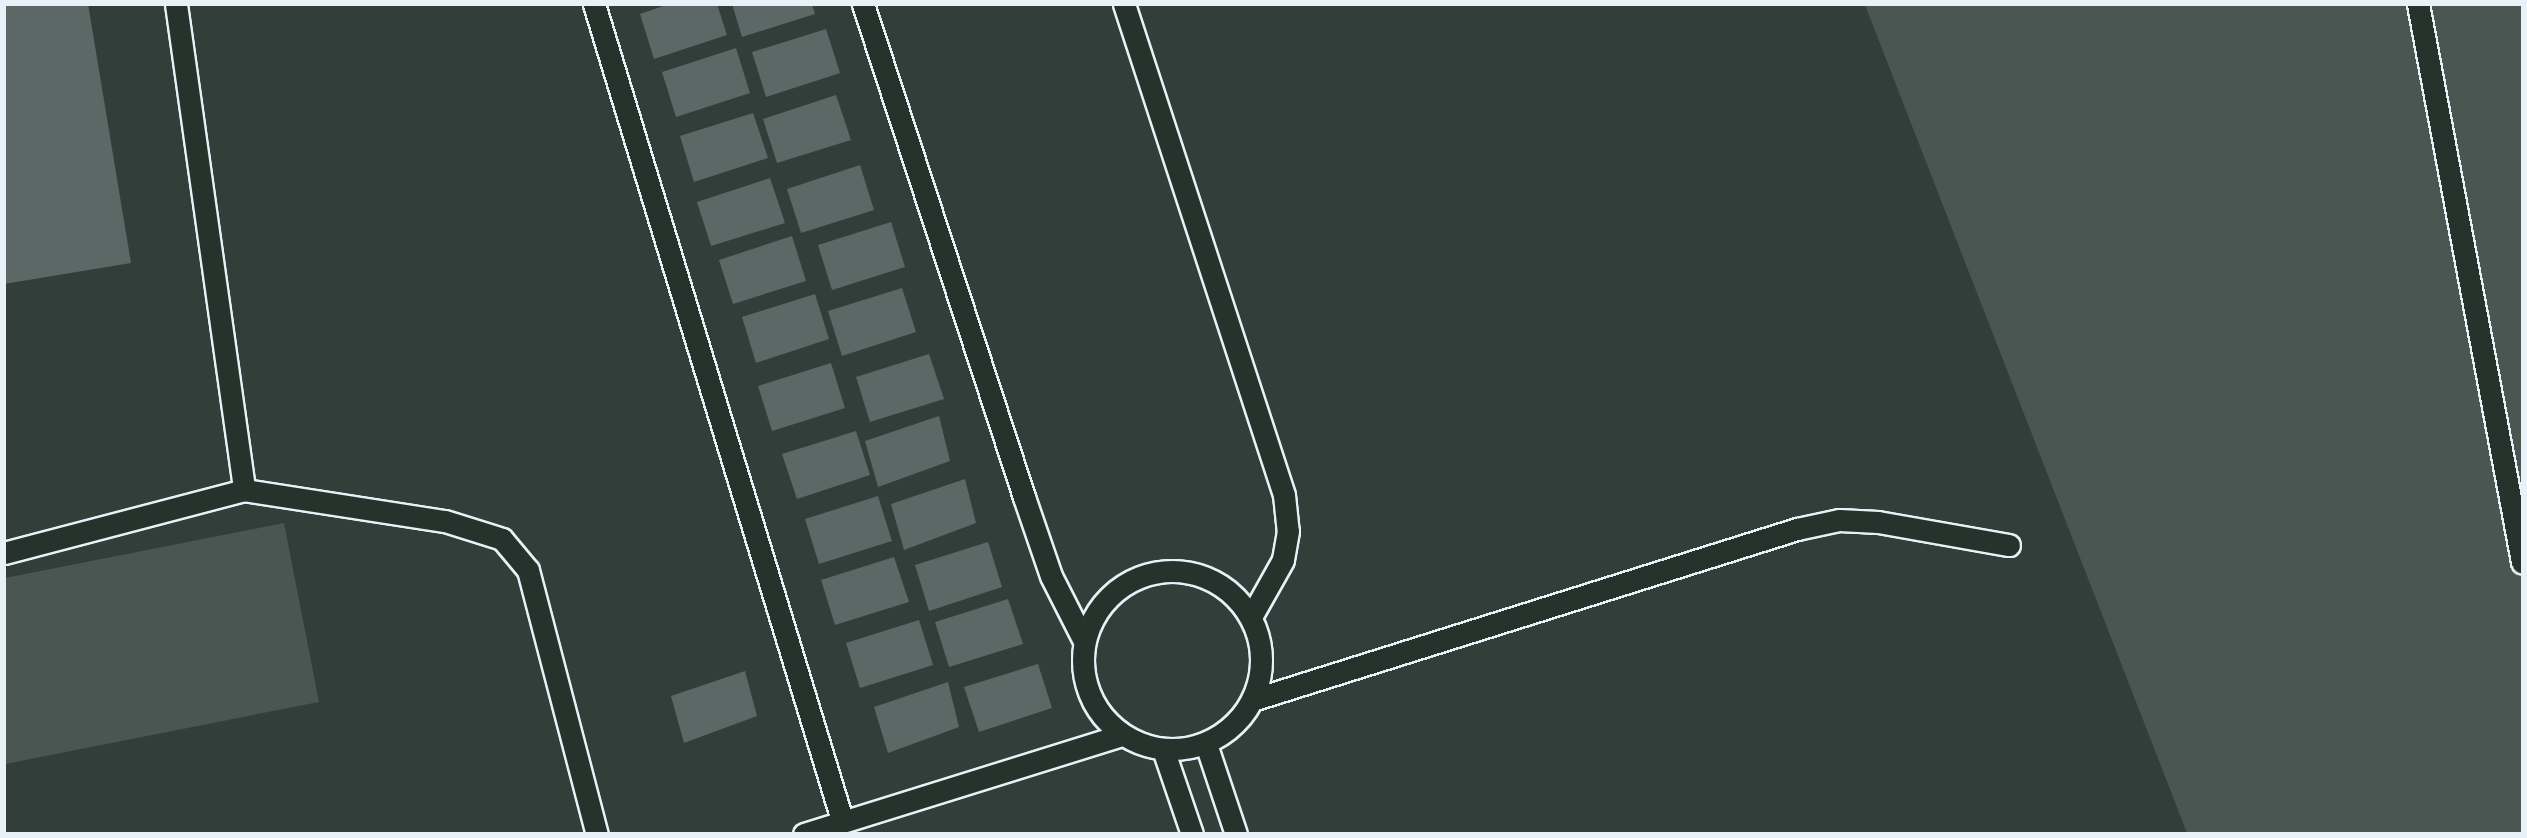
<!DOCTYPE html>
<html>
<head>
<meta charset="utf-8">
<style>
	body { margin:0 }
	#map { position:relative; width:2527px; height:838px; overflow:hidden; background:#323e39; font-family:Delius,sans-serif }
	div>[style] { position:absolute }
	.green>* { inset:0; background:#495651 }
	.building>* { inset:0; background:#5c6865 }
	.roads { filter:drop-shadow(2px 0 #e8f1f8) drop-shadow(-2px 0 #e8f1f8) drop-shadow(0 2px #e8f1f8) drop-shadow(0 -2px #e8f1f8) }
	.service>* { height:21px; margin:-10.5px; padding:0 10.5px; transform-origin:10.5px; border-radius:10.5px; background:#26332d }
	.service>.ring { margin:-10.5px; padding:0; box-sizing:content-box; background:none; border:21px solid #26332d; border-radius:50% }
	span { translate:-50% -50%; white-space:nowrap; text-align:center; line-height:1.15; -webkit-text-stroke:5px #26332d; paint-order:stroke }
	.frame { position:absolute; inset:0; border:6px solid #e8f1f8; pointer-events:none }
</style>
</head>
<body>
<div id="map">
	<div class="green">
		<i style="clip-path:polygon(1865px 5px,2522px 5px,2522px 833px,2187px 833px)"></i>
		<i style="clip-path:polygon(284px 523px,319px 702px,5px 764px,5px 578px)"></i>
	</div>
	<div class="building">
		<i style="clip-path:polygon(4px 4px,88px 4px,131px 263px,4px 284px)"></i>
		<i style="clip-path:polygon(669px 4px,717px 4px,727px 35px,654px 59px,640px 14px)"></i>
		<i style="clip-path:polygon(732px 4px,812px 4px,815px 14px,742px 37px)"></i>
		<i style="clip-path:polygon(826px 29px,840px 73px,766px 97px,752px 52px)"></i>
		<i style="clip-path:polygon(736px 48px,750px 93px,676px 117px,662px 72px)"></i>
		<i style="clip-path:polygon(836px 95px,851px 140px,777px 163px,763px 119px)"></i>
		<i style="clip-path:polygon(753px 113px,768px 158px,694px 182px,680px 136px)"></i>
		<i style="clip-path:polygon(860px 165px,874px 210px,801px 233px,787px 189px)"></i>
		<i style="clip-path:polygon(770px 178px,785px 223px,711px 246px,697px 202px)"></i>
		<i style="clip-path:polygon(891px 222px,905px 267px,832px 290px,818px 245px)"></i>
		<i style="clip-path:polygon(792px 236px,806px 281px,733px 304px,719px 260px)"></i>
		<i style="clip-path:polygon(902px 288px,916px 332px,842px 356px,828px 311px)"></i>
		<i style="clip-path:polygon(815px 294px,829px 339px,756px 363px,742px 317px)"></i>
		<i style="clip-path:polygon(929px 354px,944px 399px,870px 422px,856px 377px)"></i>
		<i style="clip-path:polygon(831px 363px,845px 408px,772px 431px,758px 386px)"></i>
		<i style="clip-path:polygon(939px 416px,950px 461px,878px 487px,865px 441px)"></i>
		<i style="clip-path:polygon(856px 431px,870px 475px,797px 499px,782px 454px)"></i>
		<i style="clip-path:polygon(965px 479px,976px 523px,904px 550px,891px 504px)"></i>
		<i style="clip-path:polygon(878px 496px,892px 541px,819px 564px,805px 519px)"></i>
		<i style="clip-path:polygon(988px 542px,1002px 587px,929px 611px,915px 565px)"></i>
		<i style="clip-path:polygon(894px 557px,909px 602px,835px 625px,821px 580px)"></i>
		<i style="clip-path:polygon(1008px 599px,1023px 644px,949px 667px,935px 622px)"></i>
		<i style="clip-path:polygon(919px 620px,933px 665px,860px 688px,846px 643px)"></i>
		<i style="clip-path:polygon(1038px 664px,1052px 708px,979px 732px,964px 687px)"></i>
		<i style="clip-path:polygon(745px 671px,757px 716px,684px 743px,671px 696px)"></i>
		<i style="clip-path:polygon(948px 682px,959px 727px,888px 753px,874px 707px)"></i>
	</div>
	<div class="roads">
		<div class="service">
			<i style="left:176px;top:4px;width:491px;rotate:82deg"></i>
			<i style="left:594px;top:4px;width:853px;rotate:73.09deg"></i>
			<i style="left:863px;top:4px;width:519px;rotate:71.91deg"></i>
			<i style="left:1024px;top:497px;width:83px;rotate:71.1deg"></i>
			<i style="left:1051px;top:576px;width:73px;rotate:63.1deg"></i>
			<i style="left:1124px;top:4px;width:516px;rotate:71.95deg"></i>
			<i style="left:1284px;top:495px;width:36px;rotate:84deg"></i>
			<i style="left:1288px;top:531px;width:29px;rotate:100deg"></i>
			<i style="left:1283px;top:560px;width:65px;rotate:119.3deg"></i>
			<i style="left:2418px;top:4px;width:568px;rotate:79.44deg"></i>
			<i style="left:4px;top:553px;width:248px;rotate:-14.7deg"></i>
			<i style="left:244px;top:490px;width:203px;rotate:8.8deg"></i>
			<i style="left:445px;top:521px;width:60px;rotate:17.5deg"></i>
			<i style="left:502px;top:539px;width:40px;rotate:50deg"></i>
			<i style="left:528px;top:570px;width:273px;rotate:75.4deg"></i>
			<i class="ring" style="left:1083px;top:571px;width:157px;height:157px"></i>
			<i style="left:1252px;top:700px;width:571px;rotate:-17.42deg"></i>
			<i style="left:1797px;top:529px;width:43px;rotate:-12.1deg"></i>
			<i style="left:1839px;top:520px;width:39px;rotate:3deg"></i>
			<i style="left:1878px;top:522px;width:133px;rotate:10deg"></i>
			<i style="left:1206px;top:744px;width:95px;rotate:71.6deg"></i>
			<i style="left:1163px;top:749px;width:90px;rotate:71.2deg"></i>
			<i style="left:804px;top:834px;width:333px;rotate:-17.3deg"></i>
		</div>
	</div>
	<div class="frame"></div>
</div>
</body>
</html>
